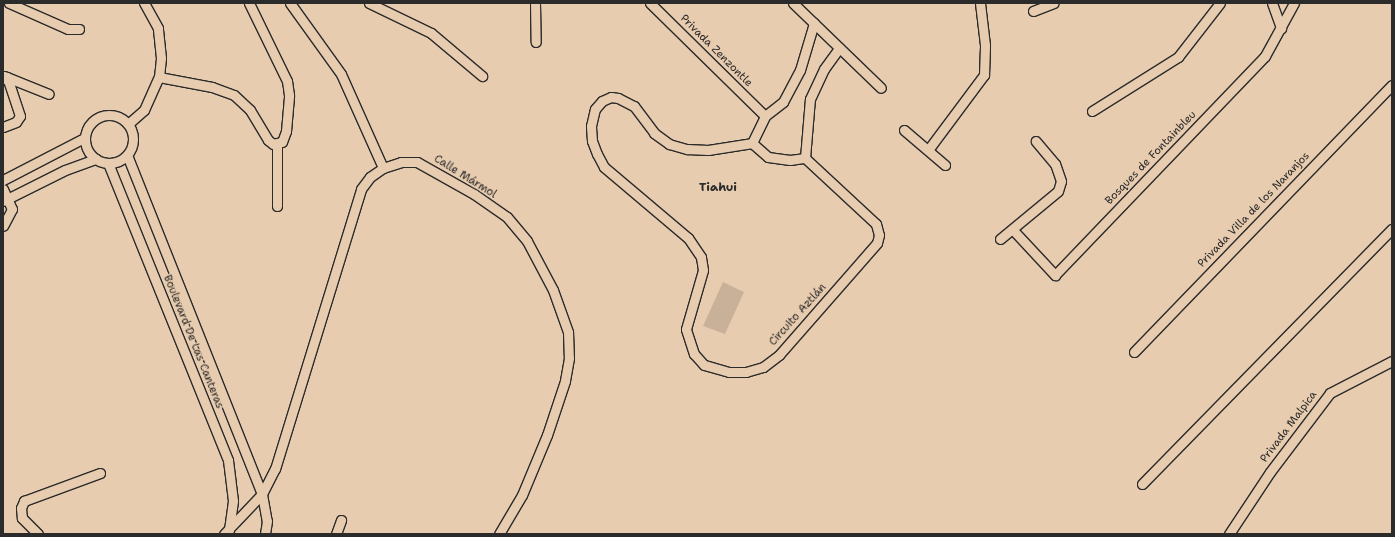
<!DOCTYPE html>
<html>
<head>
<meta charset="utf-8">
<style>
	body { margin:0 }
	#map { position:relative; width:1395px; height:537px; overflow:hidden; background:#e8ccaf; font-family:"Shantell Sans",sans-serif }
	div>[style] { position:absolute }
	.green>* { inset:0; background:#c9b199 }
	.roads { filter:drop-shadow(1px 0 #2b2b2b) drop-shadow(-1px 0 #2b2b2b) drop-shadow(0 1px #2b2b2b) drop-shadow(0 -1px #2b2b2b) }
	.street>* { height:9px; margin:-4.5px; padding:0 4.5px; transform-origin:4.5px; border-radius:4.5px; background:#e8ccaf }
	.street>.ring { margin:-4.5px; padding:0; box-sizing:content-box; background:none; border:9px solid #e8ccaf; border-radius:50% }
	span { translate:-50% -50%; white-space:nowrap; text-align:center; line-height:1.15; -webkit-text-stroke:3px #e8ccaf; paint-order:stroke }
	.street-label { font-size:11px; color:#2b2b2b }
	.neighbourhood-label { font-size:12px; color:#2b2b2b; font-weight:700 }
	.frame { position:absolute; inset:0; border:4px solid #2b2b2b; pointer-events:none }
</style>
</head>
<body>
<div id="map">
	<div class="green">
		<i style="clip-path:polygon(723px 282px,744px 292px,725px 334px,703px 326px)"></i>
	</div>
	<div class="roads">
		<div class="street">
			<i style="left:9px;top:3px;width:64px;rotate:23.8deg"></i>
			<i style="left:68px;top:29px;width:11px"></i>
			<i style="left:290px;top:3px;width:87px;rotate:54.3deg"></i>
			<i style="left:341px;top:74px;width:103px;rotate:65.9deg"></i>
			<i style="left:369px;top:3px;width:69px;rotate:25.8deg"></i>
			<i style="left:431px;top:33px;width:67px;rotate:40.1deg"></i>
			<i style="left:535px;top:3px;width:39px;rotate:89deg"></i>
			<i style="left:650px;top:3px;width:161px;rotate:44.5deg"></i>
			<i style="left:793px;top:3px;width:122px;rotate:44deg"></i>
			<i style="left:1272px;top:3px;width:27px;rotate:70deg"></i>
			<i style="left:1033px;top:11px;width:22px;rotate:-21deg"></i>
			<i style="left:4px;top:76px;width:48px;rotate:21.8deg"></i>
			<i style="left:159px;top:77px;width:54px;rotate:10.7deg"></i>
			<i style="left:212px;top:87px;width:23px;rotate:20deg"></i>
			<i style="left:234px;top:95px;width:22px;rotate:43deg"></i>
			<i style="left:250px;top:110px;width:35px;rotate:59deg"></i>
			<i style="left:268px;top:140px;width:6px;rotate:39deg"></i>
			<i style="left:273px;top:144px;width:9px;rotate:-13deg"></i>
			<i style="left:282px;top:142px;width:12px;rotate:-70deg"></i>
			<i style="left:286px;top:131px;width:36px;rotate:-85deg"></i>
			<i style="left:289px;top:95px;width:14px;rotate:-98deg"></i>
			<i style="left:287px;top:81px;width:87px;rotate:-116deg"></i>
			<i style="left:3px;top:79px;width:4px;rotate:-27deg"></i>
			<i style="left:7px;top:77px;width:41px;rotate:71.6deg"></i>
			<i style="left:20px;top:116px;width:7px;rotate:124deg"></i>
			<i style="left:16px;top:122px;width:14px;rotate:159deg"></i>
			<i style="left:611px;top:97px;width:7px;rotate:8deg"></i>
			<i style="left:618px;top:98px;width:18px;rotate:27deg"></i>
			<i style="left:634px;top:106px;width:34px;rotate:53deg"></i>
			<i style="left:654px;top:133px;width:19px;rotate:36deg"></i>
			<i style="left:669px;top:144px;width:19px;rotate:16deg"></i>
			<i style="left:687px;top:149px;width:21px;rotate:3deg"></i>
			<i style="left:708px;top:150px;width:45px;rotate:-9deg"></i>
			<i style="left:752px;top:143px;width:21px;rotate:41deg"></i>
			<i style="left:768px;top:157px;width:22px;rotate:8deg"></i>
			<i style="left:790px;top:160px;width:15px;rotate:-8deg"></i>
			<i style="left:805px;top:158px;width:97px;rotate:42.9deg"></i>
			<i style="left:876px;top:224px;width:11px;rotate:75deg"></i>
			<i style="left:879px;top:235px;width:8px;rotate:104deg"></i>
			<i style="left:877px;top:243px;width:149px;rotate:131.2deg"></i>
			<i style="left:779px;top:355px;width:20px;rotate:143deg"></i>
			<i style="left:763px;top:367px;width:18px;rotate:164deg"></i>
			<i style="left:746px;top:372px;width:17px;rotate:180deg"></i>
			<i style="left:729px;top:372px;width:26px;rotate:-164deg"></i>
			<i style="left:704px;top:365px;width:15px;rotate:-132deg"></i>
			<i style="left:694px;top:354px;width:26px;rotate:-108deg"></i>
			<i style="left:686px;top:329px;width:61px;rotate:-73.9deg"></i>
			<i style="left:703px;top:270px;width:13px;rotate:-99deg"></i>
			<i style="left:701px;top:257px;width:23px;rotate:-124deg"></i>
			<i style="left:688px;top:238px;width:110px;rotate:-139.8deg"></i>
			<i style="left:604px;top:167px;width:15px;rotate:-118deg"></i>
			<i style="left:597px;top:154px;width:14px;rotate:-111deg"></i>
			<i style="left:592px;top:141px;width:15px;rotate:-94deg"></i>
			<i style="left:591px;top:126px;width:17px;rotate:-77deg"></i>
			<i style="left:595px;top:109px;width:11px;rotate:-49deg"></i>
			<i style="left:602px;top:101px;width:10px;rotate:-24deg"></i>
			<i style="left:1092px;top:111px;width:102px;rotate:-32.1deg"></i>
			<i style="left:1178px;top:57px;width:68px;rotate:-52.1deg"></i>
			<i class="ring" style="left:85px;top:115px;width:39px;height:39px"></i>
			<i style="left:128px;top:124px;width:21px;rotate:-41deg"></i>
			<i style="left:144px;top:110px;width:36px;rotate:-66deg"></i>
			<i style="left:159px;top:77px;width:19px;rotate:-84deg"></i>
			<i style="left:161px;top:58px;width:30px;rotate:-96deg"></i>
			<i style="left:158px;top:28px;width:29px;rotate:-119deg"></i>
			<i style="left:904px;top:130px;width:54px;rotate:40.5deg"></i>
			<i style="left:752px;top:143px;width:30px;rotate:-64deg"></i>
			<i style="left:765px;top:116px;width:23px;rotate:-38deg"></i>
			<i style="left:783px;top:102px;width:36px;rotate:-62deg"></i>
			<i style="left:800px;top:70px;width:49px;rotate:-73.4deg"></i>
			<i style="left:928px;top:150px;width:94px;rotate:-53.3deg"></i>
			<i style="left:984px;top:75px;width:30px;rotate:-88deg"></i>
			<i style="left:985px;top:45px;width:42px;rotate:-96.8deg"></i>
			<i style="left:127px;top:155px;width:365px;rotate:68.3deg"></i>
			<i style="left:262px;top:494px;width:27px;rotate:80deg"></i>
			<i style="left:267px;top:521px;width:13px;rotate:99deg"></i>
			<i style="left:805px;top:158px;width:59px;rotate:-85.2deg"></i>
			<i style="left:810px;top:99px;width:33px;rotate:-65deg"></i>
			<i style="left:824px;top:69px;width:26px;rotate:-54deg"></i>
			<i style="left:108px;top:163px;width:320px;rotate:68deg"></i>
			<i style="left:228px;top:460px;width:41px;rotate:83deg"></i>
			<i style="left:233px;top:501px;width:30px;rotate:98deg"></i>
			<i style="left:3px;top:180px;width:91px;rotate:-27.4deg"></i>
			<i style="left:3px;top:189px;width:22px;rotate:66deg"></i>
			<i style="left:12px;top:209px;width:19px;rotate:118deg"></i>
			<i style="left:3px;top:201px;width:69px;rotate:-26.6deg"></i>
			<i style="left:65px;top:170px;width:33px;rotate:-20deg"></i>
			<i style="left:277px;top:206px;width:61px;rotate:-90deg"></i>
			<i style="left:1013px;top:230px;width:62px;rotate:47deg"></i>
			<i style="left:1055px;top:275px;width:303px;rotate:-46.2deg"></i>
			<i style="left:1265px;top:56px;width:60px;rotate:-61.3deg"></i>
			<i style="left:1000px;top:239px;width:75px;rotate:-39.6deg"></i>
			<i style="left:1058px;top:191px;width:10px;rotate:-73deg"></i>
			<i style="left:1061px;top:181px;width:18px;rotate:-109deg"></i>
			<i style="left:1055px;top:164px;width:30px;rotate:-130deg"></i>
			<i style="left:1134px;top:352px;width:371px;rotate:-46deg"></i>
			<i style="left:1142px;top:484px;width:357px;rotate:-45.6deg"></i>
			<i style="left:38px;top:534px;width:23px;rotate:-135deg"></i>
			<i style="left:22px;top:518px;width:10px;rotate:-96deg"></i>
			<i style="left:21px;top:508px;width:8px;rotate:-67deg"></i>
			<i style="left:24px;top:501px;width:81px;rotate:-20.2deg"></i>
			<i style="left:224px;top:534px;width:55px;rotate:-46.5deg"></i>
			<i style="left:262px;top:494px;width:28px;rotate:-63deg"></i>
			<i style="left:275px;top:469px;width:293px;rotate:-72.9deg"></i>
			<i style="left:361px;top:189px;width:15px;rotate:-53deg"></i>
			<i style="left:370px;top:177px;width:16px;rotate:-35deg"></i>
			<i style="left:383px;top:168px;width:19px;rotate:-18deg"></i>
			<i style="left:401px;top:162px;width:16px"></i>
			<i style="left:417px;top:162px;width:65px;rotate:29.3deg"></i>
			<i style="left:474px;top:194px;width:40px;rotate:34.9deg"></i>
			<i style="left:507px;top:217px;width:31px;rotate:50deg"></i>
			<i style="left:527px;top:241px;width:55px;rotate:62deg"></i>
			<i style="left:553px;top:290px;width:45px;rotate:70.3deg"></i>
			<i style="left:568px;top:332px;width:26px;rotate:88deg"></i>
			<i style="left:569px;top:358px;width:23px;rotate:100deg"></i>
			<i style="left:565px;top:381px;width:57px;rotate:108.4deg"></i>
			<i style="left:547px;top:435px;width:65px;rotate:112.6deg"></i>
			<i style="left:522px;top:495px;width:45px;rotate:120.5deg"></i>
			<i style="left:336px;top:534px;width:15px;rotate:-70deg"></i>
			<i style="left:1229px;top:534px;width:74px;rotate:-56.5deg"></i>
			<i style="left:1270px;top:472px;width:99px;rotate:-52.8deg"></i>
			<i style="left:1330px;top:393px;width:70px;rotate:-27.3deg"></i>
		</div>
	</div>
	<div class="street-label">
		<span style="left:716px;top:51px;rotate:45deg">Privada Zenzontle</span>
		<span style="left:1151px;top:158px;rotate:-46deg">Bosques de Fontainbleu</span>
		<span style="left:465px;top:177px;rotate:32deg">Calle Mármol</span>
		<span style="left:1254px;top:210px;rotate:-46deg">Privada Villa de los Naranjos</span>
		<span style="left:798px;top:315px;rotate:-48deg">Circuito Aztlán</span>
		<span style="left:193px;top:342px;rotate:68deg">Boulevard De Las Canteras</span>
		<span style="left:1289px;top:427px;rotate:-53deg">Privada Malpica</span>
	</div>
	<div class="neighbourhood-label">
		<span style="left:718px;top:188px">Tiahui</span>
	</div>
	<div class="frame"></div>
</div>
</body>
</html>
